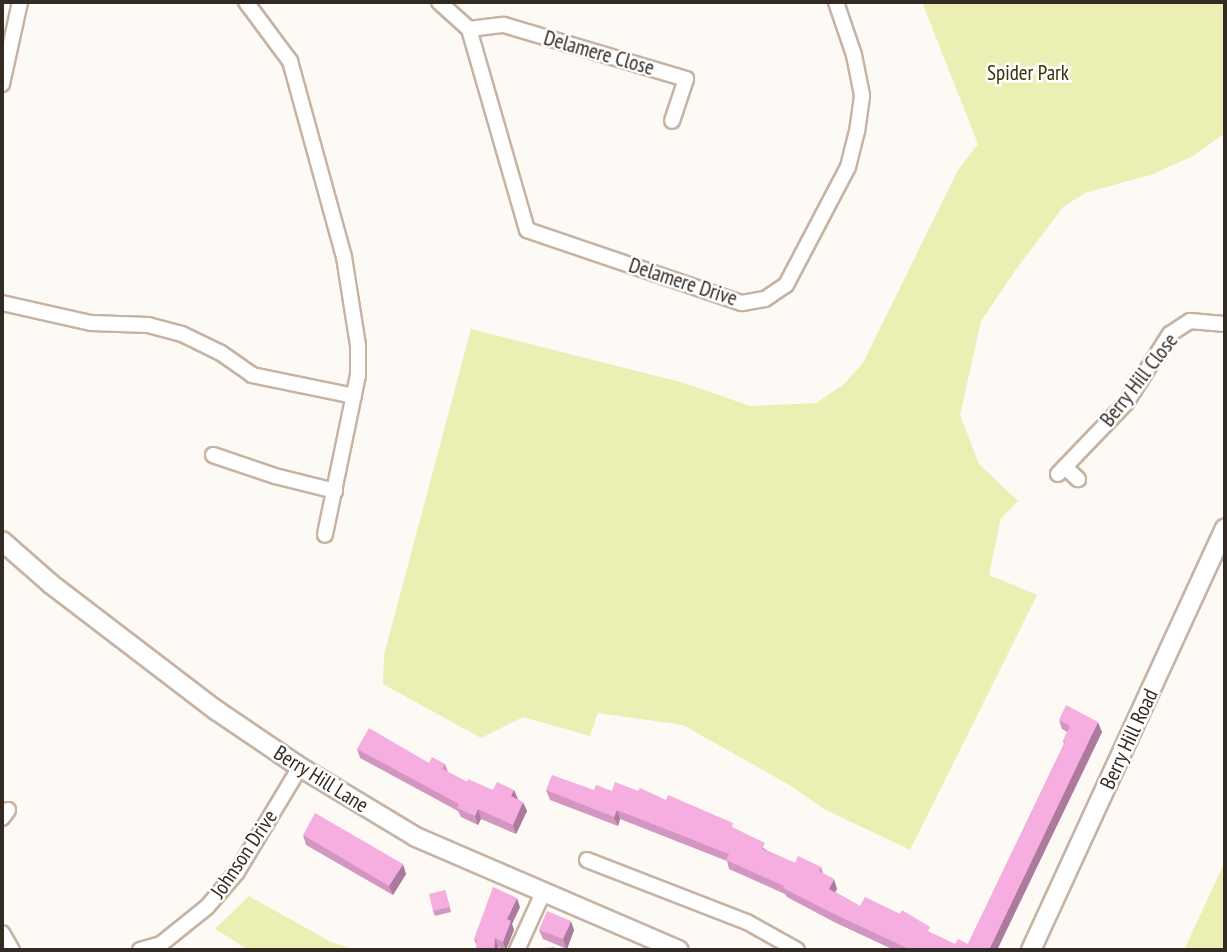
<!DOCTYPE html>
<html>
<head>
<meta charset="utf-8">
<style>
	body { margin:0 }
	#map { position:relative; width:1227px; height:952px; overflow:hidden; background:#fdf9f5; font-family:"PT Sans Narrow",sans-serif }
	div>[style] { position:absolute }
	.green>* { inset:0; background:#ecefb3 }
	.roads { filter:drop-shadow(2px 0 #c6b3a3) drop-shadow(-2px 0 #c6b3a3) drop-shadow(0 2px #c6b3a3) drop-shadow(0 -2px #c6b3a3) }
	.minor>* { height:14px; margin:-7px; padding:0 7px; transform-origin:7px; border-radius:7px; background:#fff }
	.tertiary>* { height:18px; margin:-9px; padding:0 9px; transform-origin:9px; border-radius:9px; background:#fff }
	.wall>* { inset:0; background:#d396c0 }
	.shaded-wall>* { inset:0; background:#ac7a9c }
	.building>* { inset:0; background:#f5aedf }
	span { translate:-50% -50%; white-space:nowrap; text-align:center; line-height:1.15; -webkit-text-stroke:5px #fff; paint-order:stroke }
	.street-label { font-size:21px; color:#322b24 }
	.park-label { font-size:21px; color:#343405 }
	.frame { position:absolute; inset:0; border:4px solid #322b24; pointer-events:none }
</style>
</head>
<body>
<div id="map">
	<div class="green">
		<i style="clip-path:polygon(922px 2px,1225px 2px,1225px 133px,1193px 156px,1153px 174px,1085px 193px,1063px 207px,1017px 268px,981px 321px,960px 415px,979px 464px,1018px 501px,1001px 518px,989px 575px,1037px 595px,910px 850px,824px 809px,791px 786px,683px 725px,598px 713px,590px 736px,523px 717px,481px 738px,383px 684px,384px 655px,471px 329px,684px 383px,750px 406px,816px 403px,843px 385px,863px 363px,958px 170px,978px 144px)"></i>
		<i style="clip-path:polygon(1225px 861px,1225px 950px,1184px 950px,1215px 883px)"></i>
		<i style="clip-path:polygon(249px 896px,331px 942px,356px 950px,249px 950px,215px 929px)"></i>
	</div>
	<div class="roads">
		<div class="minor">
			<i style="left:246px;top:2px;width:74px;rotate:53.3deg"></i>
			<i style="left:290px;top:61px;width:203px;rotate:74.6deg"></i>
			<i style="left:344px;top:257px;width:89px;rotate:81deg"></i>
			<i style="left:358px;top:345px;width:30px;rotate:90deg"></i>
			<i style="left:358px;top:375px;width:163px;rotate:101.7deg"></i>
			<i style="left:439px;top:2px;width:40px;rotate:42deg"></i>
			<i style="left:469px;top:29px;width:209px;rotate:73.9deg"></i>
			<i style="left:527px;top:230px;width:227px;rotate:18.8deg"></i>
			<i style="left:742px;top:303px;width:23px;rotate:-10deg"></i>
			<i style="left:765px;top:299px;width:25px;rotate:-34deg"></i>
			<i style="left:786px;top:285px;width:133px;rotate:-62.3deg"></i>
			<i style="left:848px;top:167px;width:36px;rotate:-76deg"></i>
			<i style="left:857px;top:132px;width:37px;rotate:-82deg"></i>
			<i style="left:862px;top:95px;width:41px;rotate:-101.3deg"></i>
			<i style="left:854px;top:55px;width:56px;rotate:-108.8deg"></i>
			<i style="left:469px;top:29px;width:35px;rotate:-7deg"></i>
			<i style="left:504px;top:25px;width:190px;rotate:16.5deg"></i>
			<i style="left:686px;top:79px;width:44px;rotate:108.4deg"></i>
			<i style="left:2px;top:84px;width:84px;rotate:-77.6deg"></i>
			<i style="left:2px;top:303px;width:91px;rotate:12.7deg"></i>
			<i style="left:91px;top:323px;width:57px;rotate:2deg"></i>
			<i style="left:148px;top:325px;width:35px;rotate:15deg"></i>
			<i style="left:182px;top:334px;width:43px;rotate:26deg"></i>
			<i style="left:221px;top:353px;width:38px;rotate:35deg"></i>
			<i style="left:252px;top:375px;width:104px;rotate:11.6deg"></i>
			<i style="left:213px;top:455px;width:65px;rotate:18.7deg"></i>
			<i style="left:275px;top:476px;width:62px;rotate:14deg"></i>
			<i style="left:1065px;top:467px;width:18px;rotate:43deg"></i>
			<i style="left:1058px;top:474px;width:98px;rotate:-46.2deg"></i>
			<i style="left:1126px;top:403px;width:82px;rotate:-57.5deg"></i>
			<i style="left:1170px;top:334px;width:24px;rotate:-33deg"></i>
			<i style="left:1190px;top:321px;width:35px;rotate:5deg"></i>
			<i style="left:2px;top:818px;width:10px;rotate:-53deg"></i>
			<i style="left:587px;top:860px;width:172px;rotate:21.2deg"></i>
			<i style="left:747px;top:922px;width:57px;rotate:29.2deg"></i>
			<i style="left:2px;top:933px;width:20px;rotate:60deg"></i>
			<i style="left:140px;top:950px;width:22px;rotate:-16deg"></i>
			<i style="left:161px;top:944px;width:59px;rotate:-38.8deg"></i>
			<i style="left:207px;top:907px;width:46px;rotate:-49.4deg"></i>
			<i style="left:237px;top:872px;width:122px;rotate:-59deg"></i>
			<i style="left:517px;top:950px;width:63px;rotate:-65.5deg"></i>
		</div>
		<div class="tertiary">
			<i style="left:2px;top:541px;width:65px;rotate:41.3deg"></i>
			<i style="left:51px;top:584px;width:208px;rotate:37.4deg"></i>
			<i style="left:216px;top:710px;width:102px;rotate:34.2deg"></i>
			<i style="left:300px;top:767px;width:135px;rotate:31.1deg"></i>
			<i style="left:416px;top:837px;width:286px;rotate:23.3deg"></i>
			<i style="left:1031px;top:950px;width:464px;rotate:-65.3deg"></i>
		</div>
	</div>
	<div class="wall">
		<i style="clip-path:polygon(1059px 720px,1102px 732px,997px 950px,894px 950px,834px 922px,787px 897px,785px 894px,729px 869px,727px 861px,620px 819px,618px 826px,550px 800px,546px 790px,612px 791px,735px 829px,768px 851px,795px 863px,821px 867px,823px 873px,837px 889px,835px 892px,860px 906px,932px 934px,955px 944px,968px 944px,1064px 744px,1063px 741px,1067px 732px,1062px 729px)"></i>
		<i style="clip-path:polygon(357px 749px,429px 763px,445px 764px,448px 772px,467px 782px,493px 790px,514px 790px,518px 799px,527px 811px,516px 834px,481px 819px,478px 825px,461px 817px,458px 811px,360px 758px)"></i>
		<i style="clip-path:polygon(303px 835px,406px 874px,393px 895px,306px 845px)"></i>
		<i style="clip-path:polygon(445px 890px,451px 912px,435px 916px,433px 911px)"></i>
		<i style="clip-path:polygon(520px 907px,512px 924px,514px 930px,506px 950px,498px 947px,477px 946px,474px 939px)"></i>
		<i style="clip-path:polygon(539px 930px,574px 930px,567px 949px,543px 939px)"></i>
	</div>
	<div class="shaded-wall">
		<i style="clip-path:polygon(1098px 722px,1102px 732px,997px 950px,989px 950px)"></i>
		<i style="clip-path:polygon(514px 790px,518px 800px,511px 796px)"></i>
		<i style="clip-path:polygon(523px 802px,527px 811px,516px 834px,513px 825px)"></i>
		<i style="clip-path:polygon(478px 809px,481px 819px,478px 825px,475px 816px)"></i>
		<i style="clip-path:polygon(617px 810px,620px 819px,618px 826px,614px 817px)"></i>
		<i style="clip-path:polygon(403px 864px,406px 874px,393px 895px,389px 886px)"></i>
		<i style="clip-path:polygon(834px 879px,837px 889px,832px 898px,829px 889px)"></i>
		<i style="clip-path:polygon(517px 898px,520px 907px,512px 924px,514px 930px,506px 950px,503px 942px,507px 919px)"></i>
		<i style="clip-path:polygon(571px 921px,574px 930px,567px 949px,563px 939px)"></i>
		<i style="clip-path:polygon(495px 938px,498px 947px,498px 950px,494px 950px)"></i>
	</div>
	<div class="building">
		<i style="clip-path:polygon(1066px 705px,1098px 722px,989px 950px,911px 950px,830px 912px,783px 888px,784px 886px,726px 860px,729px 854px,617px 810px,614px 817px,546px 790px,552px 775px,594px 790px,596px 785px,612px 791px,615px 782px,638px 791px,640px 788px,666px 800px,668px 795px,733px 823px,732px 827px,765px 843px,762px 849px,795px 863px,798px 856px,821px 867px,819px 871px,834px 879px,829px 889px,860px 906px,865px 897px,900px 914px,902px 910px,930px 927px,928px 931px,955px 944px,958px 939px,968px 944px,1065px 742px,1063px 741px,1070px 726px,1059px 720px)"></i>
		<i style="clip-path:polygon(369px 728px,429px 763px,432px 757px,445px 764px,442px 769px,467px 782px,468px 779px,493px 790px,497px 782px,514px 790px,511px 796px,523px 802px,513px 825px,478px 809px,475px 816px,457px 808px,459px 804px,357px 749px)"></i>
		<i style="clip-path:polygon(315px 813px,403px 864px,389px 886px,303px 835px)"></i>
		<i style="clip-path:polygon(493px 887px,517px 898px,507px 919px,511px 921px,503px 942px,495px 938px,494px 950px,476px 950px,477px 940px,474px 939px)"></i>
		<i style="clip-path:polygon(445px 890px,450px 907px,433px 911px,429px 894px)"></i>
		<i style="clip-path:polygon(547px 911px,571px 921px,563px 939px,539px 930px)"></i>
		<i style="clip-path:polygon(555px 947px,555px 950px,531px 950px,531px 949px)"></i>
	</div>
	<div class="street-label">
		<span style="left:599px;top:53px;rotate:16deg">Delamere Close</span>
		<span style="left:683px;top:282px;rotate:18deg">Delamere Drive</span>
		<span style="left:1139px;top:380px;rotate:-52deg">Berry Hill Close</span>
		<span style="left:1129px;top:739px;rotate:-65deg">Berry Hill Road</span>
		<span style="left:321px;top:779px;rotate:32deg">Berry Hill Lane</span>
		<span style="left:244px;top:854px;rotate:-56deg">Johnson Drive</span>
	</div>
	<div class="park-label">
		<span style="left:1028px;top:73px">Spider Park</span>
	</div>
	<div class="frame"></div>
</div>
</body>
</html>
